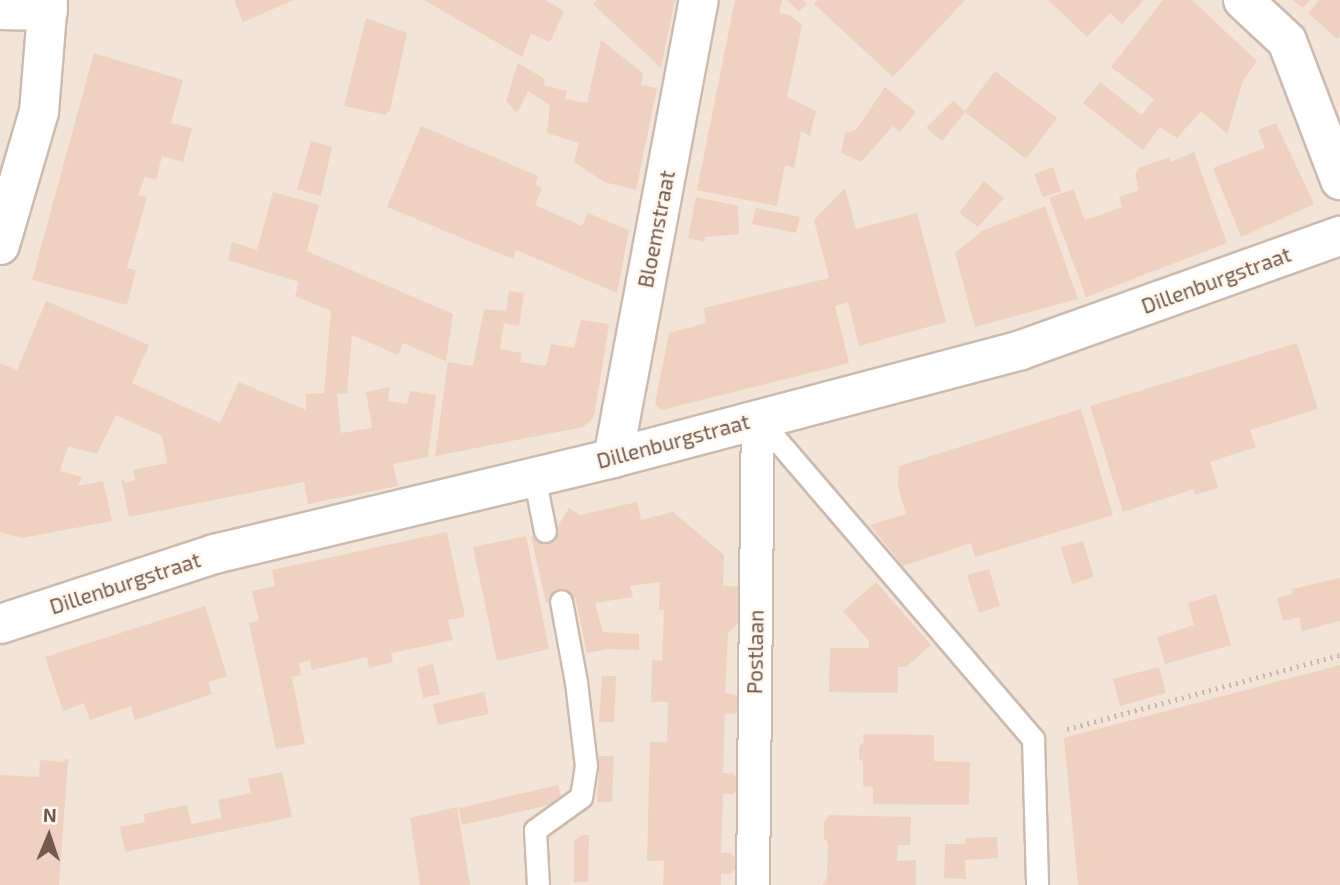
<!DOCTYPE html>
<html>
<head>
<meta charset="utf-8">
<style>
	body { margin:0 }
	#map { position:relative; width:1340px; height:885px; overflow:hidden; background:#fbf2e8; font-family:"Exo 2",sans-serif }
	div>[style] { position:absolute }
	.residential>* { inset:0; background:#f2e4d6 }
	.building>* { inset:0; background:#efd1c1 }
	.path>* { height:4.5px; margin-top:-2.25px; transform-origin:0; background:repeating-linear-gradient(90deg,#d4b4a4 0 2px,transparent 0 7px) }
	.roads { filter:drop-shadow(2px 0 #ccbaae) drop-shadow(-2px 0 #ccbaae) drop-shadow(0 2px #ccbaae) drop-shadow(0 -2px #ccbaae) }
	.service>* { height:21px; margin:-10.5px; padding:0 10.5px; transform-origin:10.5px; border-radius:10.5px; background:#fff }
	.pedestrian>* { height:32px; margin:-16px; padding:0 16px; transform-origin:16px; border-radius:16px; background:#fff }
	.minor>* { height:38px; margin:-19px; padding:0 19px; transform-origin:19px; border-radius:19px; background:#fff }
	span { translate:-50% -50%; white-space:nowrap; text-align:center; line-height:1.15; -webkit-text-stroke:5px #fef7ee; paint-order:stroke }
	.street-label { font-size:21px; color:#73594d }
	.north { position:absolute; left:14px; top:801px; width:70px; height:70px; -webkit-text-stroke:5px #fef7ee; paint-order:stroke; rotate:2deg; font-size:19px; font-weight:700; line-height:28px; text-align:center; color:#73594d }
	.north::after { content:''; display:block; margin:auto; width:24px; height:32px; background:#73594d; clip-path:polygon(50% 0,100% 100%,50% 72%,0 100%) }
</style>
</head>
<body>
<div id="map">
	<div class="residential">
		<i style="clip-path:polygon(0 0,1340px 0,1340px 885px,0 885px)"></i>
	</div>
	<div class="building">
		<i style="clip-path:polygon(234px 0,294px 0,243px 22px)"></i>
		<i style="clip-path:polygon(424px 0,545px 0,564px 11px,550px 42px,531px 34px,522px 57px)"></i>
		<i style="clip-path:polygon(597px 0,675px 0,661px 68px,593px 4px)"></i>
		<i style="clip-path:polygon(735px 0,782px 0,779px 13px,790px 15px,802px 25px,787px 97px,816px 111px,810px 136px,801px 131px,794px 168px,785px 165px,777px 206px,697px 190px)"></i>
		<i style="clip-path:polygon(787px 0,803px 0,807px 4px,799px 11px)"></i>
		<i style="clip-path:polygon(817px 0,965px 0,893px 77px,814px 4px)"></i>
		<i style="clip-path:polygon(1048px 0,1144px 0,1122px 24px,1110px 13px,1087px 37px)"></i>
		<i style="clip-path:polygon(1163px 0,1192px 0,1257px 61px,1243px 81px,1227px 134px,1201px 111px,1177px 138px,1160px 127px,1143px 150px,1083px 103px,1100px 82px,1142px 115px,1154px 99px,1111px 67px)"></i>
		<i style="clip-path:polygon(1293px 0,1310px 0,1303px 8px)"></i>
		<i style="clip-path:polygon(1319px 0,1340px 0,1340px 36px,1337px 39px,1308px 13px)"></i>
		<i style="clip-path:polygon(366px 18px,407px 33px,390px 110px,385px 115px,344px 106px)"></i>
		<i style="clip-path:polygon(601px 40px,643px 73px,641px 85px,657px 88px,636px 190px,604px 182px,574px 162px,579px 143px,547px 133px,550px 105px,528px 91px,517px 113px,506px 101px,518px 63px,545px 79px,544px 85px,567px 91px,565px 99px,587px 103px)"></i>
		<i style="clip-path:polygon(94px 53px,183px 80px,171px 123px,192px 128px,183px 162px,162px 156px,156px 180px,145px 177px,138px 195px,147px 197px,127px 268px,136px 270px,127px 305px,32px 280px)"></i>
		<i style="clip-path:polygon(995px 71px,1057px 118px,1026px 159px,965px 112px,942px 141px,926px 128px,953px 101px,965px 111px)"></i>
		<i style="clip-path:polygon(885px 87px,916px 112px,900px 132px,893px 126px,861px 162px,841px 153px,845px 133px,856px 130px)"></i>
		<i style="clip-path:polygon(1276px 123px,1314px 204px,1241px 237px,1213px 168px,1265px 148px,1258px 130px)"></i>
		<i style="clip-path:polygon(421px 126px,538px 176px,535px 185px,542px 188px,535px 205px,582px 226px,588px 213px,629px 230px,617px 293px,516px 250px,513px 259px,387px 207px)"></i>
		<i style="clip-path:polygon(311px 141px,332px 147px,321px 196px,297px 189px)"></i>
		<i style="clip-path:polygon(1194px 152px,1227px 243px,1086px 297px,1049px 198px,1073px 189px,1085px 220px,1122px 207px,1119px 197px,1139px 190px,1135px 175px,1139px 168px,1169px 157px,1171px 162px)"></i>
		<i style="clip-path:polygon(1053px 167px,1061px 191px,1043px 197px,1034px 174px)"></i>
		<i style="clip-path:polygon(984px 181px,1004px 198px,978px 227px,959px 213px)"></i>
		<i style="clip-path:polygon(845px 188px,856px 229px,917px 213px,946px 322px,859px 346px,848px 302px,835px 306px,849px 363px,661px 410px,655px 404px,669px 333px,706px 323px,704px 308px,829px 278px,814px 220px)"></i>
		<i style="clip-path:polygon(273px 192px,319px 205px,307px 251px,453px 314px,446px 361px,403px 343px,398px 355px,352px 335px,347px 393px,337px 394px,341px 433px,372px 428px,366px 392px,390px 387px,388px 401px,407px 404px,410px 391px,436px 395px,428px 457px,393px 464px,398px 486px,308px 504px,304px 482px,129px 517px,121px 478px,126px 483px,135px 480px,133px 470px,167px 463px,162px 436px,116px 415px,97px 454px,68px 446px,60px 471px,82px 477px,78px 486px,103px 481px,112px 521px,22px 538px,0 532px,0 363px,17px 370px,46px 301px,149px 345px,132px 383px,220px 423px,239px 382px,306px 410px,306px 394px,324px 393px,331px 311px,295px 296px,299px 282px,228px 260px,232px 242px,257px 250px)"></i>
		<i style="clip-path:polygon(696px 197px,738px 206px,739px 234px,705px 237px,704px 242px,688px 238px)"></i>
		<i style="clip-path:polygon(1045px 206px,1078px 299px,975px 327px,955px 253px,982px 231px)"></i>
		<i style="clip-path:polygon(756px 208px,800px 217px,796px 233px,752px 224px)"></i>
		<i style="clip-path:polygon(509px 291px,524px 293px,519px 326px,504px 323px,500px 349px,522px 353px,520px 362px,546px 366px,551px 344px,574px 348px,581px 320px,609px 324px,594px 417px,583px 427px,435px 456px,448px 362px,473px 366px,484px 309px,506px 311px)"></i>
		<i style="clip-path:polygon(1297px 343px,1318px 409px,1250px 430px,1256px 447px,1210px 462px,1218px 488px,1195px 495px,1194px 489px,1123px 512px,1090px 406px)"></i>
		<i style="clip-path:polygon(1081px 409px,1113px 515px,975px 557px,971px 543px,903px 566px,870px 525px,906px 514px,898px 487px,899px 466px)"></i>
		<i style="clip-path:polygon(637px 502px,641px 520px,673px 512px,724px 555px,723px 586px,739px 586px,738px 605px,748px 614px,728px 633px,725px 693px,734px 694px,746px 704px,735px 714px,725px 714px,723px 773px,732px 773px,743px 783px,733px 794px,723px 794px,721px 853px,730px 853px,742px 863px,730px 874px,721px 874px,721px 885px,663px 885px,664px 861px,647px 861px,650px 742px,667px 742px,668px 702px,651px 702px,652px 660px,662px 661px,664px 610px,659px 610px,660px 582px,630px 586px,633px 597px,595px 603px,603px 632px,639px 634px,639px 650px,607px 649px,587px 653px,575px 597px,546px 603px,531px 536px,555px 531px,569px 508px,580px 515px)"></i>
		<i style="clip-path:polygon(447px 532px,465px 617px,448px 620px,453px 640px,391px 653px,393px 662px,369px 668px,367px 657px,312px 670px,310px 660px,299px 663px,301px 675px,292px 677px,305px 744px,276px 749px,249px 623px,259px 620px,252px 591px,275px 586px,272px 570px)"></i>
		<i style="clip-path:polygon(526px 536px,549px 649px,497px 661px,473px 547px)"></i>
		<i style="clip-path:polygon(1083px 541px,1094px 577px,1072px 584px,1061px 547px)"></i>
		<i style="clip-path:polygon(989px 569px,1000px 606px,979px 613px,967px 575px)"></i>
		<i style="clip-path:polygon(1340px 578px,1340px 621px,1302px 631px,1299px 617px,1283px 621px,1277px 598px,1293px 594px,1292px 589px)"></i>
		<i style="clip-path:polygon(876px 582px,931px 645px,906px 667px,898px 667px,898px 693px,829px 692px,830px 648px,869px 648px,869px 641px,843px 611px)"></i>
		<i style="clip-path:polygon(1216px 594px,1231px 645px,1165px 664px,1157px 637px,1194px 625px,1188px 603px)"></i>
		<i style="clip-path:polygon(205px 606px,227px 676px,208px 682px,212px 694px,135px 720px,131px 706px,90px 720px,84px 703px,63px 711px,45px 657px)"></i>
		<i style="clip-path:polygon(433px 664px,440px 694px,423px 698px,417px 668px)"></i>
		<i style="clip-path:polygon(1340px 665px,1340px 885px,1078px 885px,1064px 738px)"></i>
		<i style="clip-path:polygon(1159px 667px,1166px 693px,1120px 706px,1113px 679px)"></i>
		<i style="clip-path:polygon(602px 676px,616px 676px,614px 722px,599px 722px)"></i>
		<i style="clip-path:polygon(484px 692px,489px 714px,438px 725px,433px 704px)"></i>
		<i style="clip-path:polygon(863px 734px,934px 735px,934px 761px,970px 762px,969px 805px,873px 804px,873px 787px,863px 786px,863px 762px,859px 758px,859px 746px,864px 742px)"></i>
		<i style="clip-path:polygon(599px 756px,614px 756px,612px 802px,597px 802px)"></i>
		<i style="clip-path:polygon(65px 759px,68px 759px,59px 885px,0 885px,0 775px,39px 777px,40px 760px,65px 762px)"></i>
		<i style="clip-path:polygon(282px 772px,292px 817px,125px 852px,120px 827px,145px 822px,143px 814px,187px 805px,191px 824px,222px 818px,218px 800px,251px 793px,248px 779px)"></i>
		<i style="clip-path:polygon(558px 785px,562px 802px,462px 825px,459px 808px)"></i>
		<i style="clip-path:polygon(457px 807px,470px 885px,420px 885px,410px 818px)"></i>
		<i style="clip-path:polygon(829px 815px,911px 817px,910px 845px,898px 845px,897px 861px,916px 860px,916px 885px,823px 885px,827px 877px,828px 843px,824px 838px,824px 823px)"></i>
		<i style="clip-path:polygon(582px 835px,589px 835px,588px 882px,574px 882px,574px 841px)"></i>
		<i style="clip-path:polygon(997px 837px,998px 858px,965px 860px,966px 879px,944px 878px,945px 844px,966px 844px,965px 838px)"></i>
	</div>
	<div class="path">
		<i style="left:1067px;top:729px;width:283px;rotate:-15.2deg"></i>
	</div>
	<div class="roads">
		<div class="service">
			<i style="left:758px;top:418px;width:423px;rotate:49.4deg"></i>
			<i style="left:1033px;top:739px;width:146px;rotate:88.4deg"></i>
			<i style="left:534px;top:476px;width:56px;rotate:78.7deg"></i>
			<i style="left:538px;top:885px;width:55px;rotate:-93.1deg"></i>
			<i style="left:535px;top:830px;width:57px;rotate:-35.7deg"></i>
			<i style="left:581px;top:797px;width:31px;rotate:-81deg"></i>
			<i style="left:586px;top:766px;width:85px;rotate:-96.8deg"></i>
			<i style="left:576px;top:682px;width:82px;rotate:-100.5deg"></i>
		</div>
		<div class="pedestrian">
			<i style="left:753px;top:885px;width:467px;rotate:-89.4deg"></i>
		</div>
		<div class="minor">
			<i style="left:1243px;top:0;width:60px;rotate:43deg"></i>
			<i style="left:1287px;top:41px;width:149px;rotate:69.1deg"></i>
			<i style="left:0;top:10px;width:48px;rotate:1.2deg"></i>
			<i style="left:0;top:245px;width:139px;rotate:-73.7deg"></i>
			<i style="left:39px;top:112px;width:112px;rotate:-85.4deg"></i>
			<i style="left:613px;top:458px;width:466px;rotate:-79.4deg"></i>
			<i style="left:0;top:624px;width:225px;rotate:-18.1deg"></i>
			<i style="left:214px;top:554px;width:410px;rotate:-13.5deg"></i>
			<i style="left:613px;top:458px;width:422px;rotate:-14.8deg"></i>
			<i style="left:1021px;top:350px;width:339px;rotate:-19.7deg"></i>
		</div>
	</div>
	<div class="street-label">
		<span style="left:656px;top:229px;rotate:-79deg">Bloemstraat</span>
		<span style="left:1216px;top:280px;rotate:-20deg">Dillenburgstraat</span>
		<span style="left:673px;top:441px;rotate:-15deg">Dillenburgstraat</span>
		<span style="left:125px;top:583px;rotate:-18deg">Dillenburgstraat</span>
		<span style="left:755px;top:652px;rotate:-89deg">Postlaan</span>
	</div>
	<div class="north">N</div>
</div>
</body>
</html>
